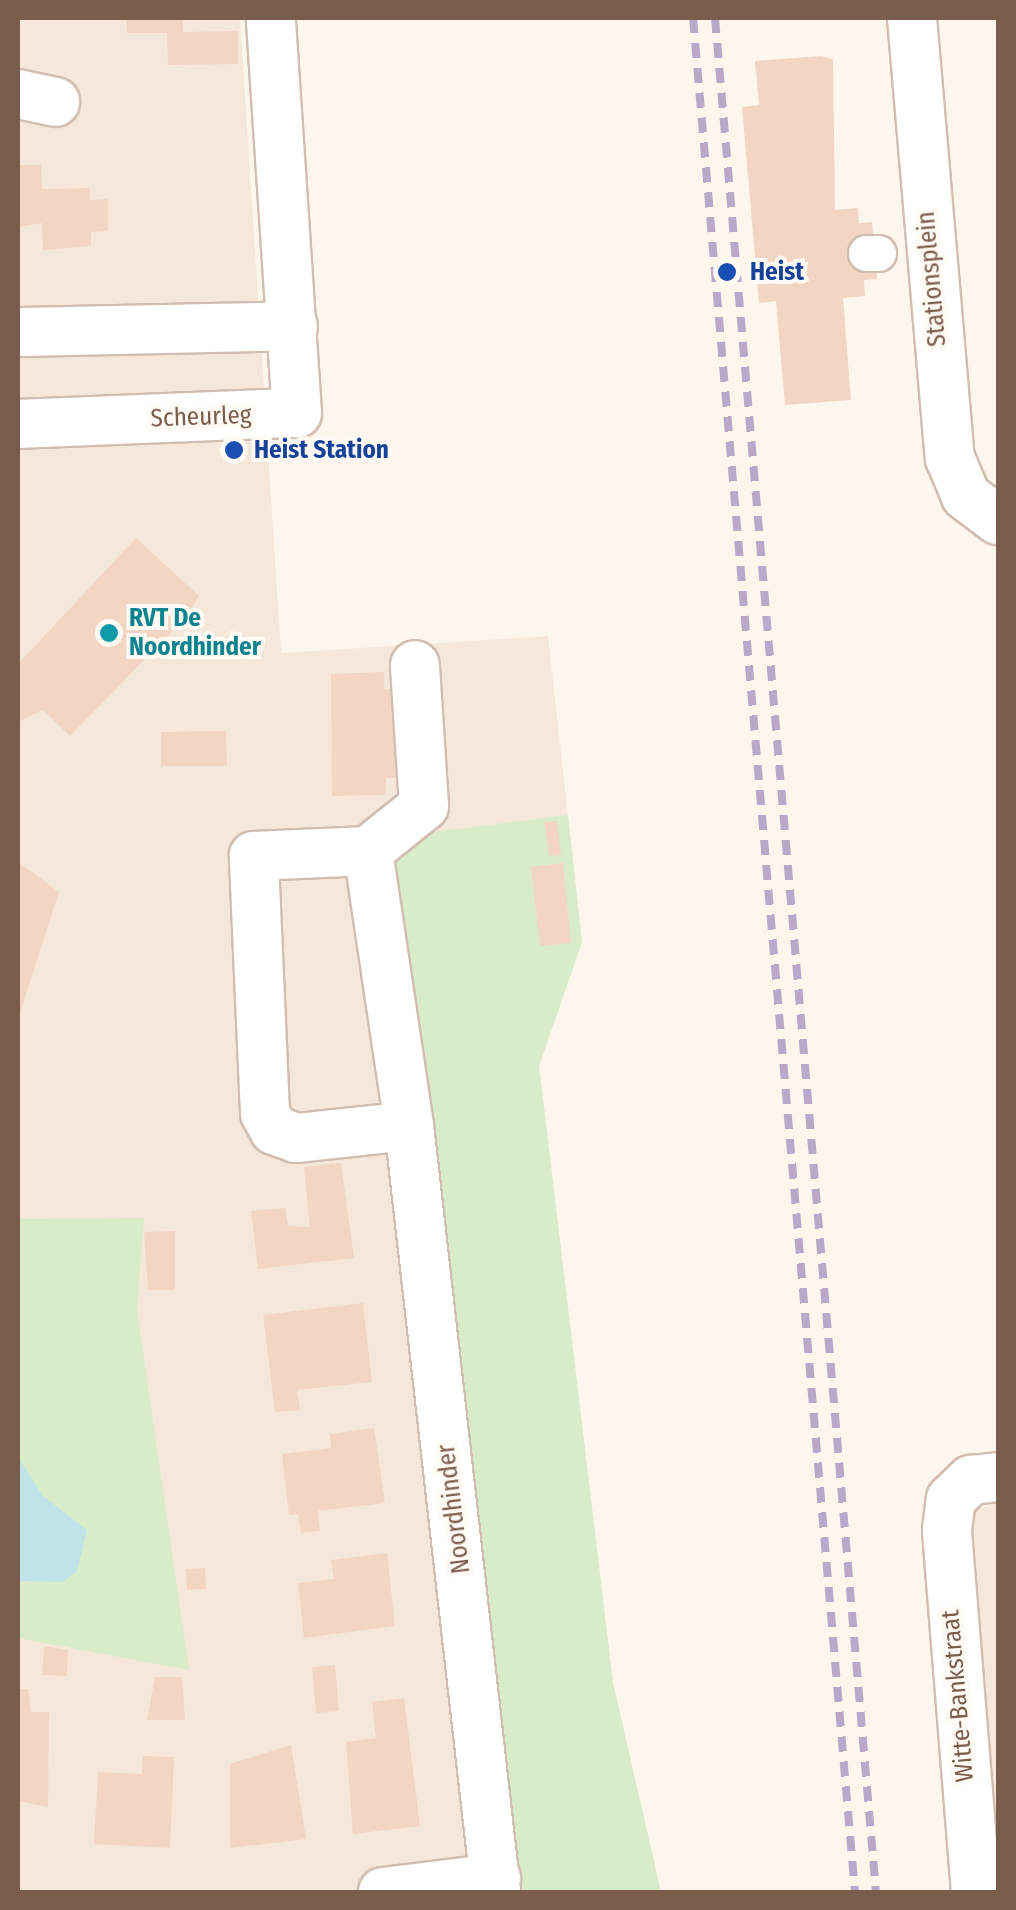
<!DOCTYPE html>
<html>
<head>
<meta charset="utf-8">
<style>
	body { margin:0 }
	#map { position:relative; width:1016px; height:1910px; overflow:hidden; background:#fdf6ec; font-family:"Fira Sans Condensed",sans-serif }
	div>[style] { position:absolute }
	.residential>* { inset:0; background:#f5e8da }
	.green>* { inset:0; background:#d8ecc9 }
	.water>* { inset:0; background:#bfe3e8 }
	.building>* { inset:0; background:#f3d5c3 }
	.roads { filter:drop-shadow(2px 0 #d1beb0) drop-shadow(-2px 0 #d1beb0) drop-shadow(0 2px #d1beb0) drop-shadow(0 -2px #d1beb0) }
	.pedestrian>* { height:35px; margin:-17.5px; padding:0 17.5px; transform-origin:17.5px; border-radius:17.5px; background:#fff }
	.minor>* { height:48px; margin:-24px; padding:0 24px; transform-origin:24px; border-radius:24px; background:#fff }
	.rail>* { height:8px; margin-top:-4px; transform-origin:0; background:repeating-linear-gradient(90deg,#b9a8c9 0 15px,transparent 0 25px) }
	.dots>* { width:28px; height:28px; translate:-50% -50%; box-sizing:border-box; border:5px solid #fffaf3; border-radius:50% }
	span { translate:-50% -50%; white-space:nowrap; text-align:center; line-height:1.15; -webkit-text-stroke:8px #fffaf3; paint-order:stroke }
	.transit-label { font-size:25px; color:#164399; font-weight:700 }
	.left { translate:0 -50%; text-align:left }
	.street-label { font-size:25px; color:#7a5c4d }
	.culture-label { font-size:25px; color:#0d838f; font-weight:700 }
	.frame { position:absolute; inset:0; border:20px solid #7a5c4d; pointer-events:none }
</style>
</head>
<body>
<div id="map">
	<div class="residential">
		<i style="clip-path:polygon(18px 18px,240px 18px,281px 653px,548px 636px,582px 942px,539px 1066px,613px 1683px,661px 1892px,18px 1892px)"></i>
		<i style="clip-path:polygon(998px 1502px,998px 1892px,932px 1527px)"></i>
	</div>
	<div class="green">
		<i style="clip-path:polygon(568px 815px,582px 942px,539px 1066px,613px 1683px,661px 1892px,516px 1892px,393px 849px,410px 835px)"></i>
		<i style="clip-path:polygon(144px 1218px,137px 1309px,189px 1670px,18px 1638px,18px 1219px)"></i>
	</div>
	<div class="water">
		<i style="clip-path:polygon(18px 1457px,43px 1496px,87px 1530px,77px 1571px,63px 1582px,18px 1581px)"></i>
	</div>
	<div class="building">
		<i style="clip-path:polygon(127px 18px,183px 18px,183px 32px,238px 31px,238px 64px,168px 65px,167px 33px,127px 33px)"></i>
		<i style="clip-path:polygon(821px 56px,833px 59px,835px 210px,858px 208px,859px 223px,872px 222px,877px 279px,864px 280px,865px 296px,843px 298px,851px 400px,785px 405px,776px 301px,759px 303px,742px 107px,759px 105px,755px 61px)"></i>
		<i style="clip-path:polygon(18px 165px,41px 165px,42px 189px,90px 188px,90px 200px,108px 199px,108px 231px,91px 232px,91px 246px,43px 250px,42px 223px,18px 227px)"></i>
		<i style="clip-path:polygon(136px 538px,199px 596px,187px 616px,70px 736px,43px 710px,18px 722px,18px 664px)"></i>
		<i style="clip-path:polygon(384px 672px,384px 689px,399px 689px,401px 777px,386px 778px,385px 795px,332px 796px,331px 674px)"></i>
		<i style="clip-path:polygon(226px 731px,227px 766px,161px 766px,161px 732px)"></i>
		<i style="clip-path:polygon(557px 821px,561px 855px,549px 856px,544px 822px)"></i>
		<i style="clip-path:polygon(18px 862px,59px 892px,18px 1019px)"></i>
		<i style="clip-path:polygon(563px 863px,571px 943px,540px 946px,531px 867px)"></i>
		<i style="clip-path:polygon(341px 1163px,354px 1258px,258px 1269px,251px 1211px,285px 1208px,288px 1226px,310px 1227px,304px 1167px)"></i>
		<i style="clip-path:polygon(175px 1231px,175px 1290px,148px 1290px,144px 1232px)"></i>
		<i style="clip-path:polygon(363px 1303px,372px 1382px,297px 1390px,300px 1410px,275px 1412px,263px 1315px)"></i>
		<i style="clip-path:polygon(374px 1428px,385px 1503px,318px 1511px,320px 1531px,301px 1533px,298px 1514px,289px 1515px,282px 1454px,331px 1448px,330px 1434px)"></i>
		<i style="clip-path:polygon(387px 1553px,395px 1626px,304px 1638px,298px 1583px,334px 1579px,331px 1560px)"></i>
		<i style="clip-path:polygon(205px 1568px,206px 1589px,187px 1590px,186px 1569px)"></i>
		<i style="clip-path:polygon(44px 1646px,68px 1650px,67px 1676px,42px 1675px)"></i>
		<i style="clip-path:polygon(335px 1665px,339px 1711px,316px 1713px,312px 1667px)"></i>
		<i style="clip-path:polygon(155px 1677px,182px 1677px,185px 1720px,147px 1720px)"></i>
		<i style="clip-path:polygon(18px 1689px,28px 1689px,31px 1712px,49px 1712px,48px 1807px,18px 1801px)"></i>
		<i style="clip-path:polygon(404px 1698px,420px 1826px,353px 1834px,346px 1742px,376px 1738px,372px 1702px)"></i>
		<i style="clip-path:polygon(291px 1745px,306px 1839px,230px 1848px,230px 1764px)"></i>
		<i style="clip-path:polygon(143px 1756px,174px 1757px,170px 1848px,94px 1844px,98px 1772px,142px 1774px)"></i>
	</div>
	<div class="roads">
		<div class="pedestrian">
			<i style="left:866px;top:253px;width:12px"></i>
		</div>
		<div class="minor">
			<i style="left:912px;top:18px;width:442px;rotate:85.1deg"></i>
			<i style="left:950px;top:458px;width:41px;rotate:67.2deg"></i>
			<i style="left:966px;top:496px;width:40px;rotate:37deg"></i>
			<i style="left:18px;top:94px;width:38px;rotate:12deg"></i>
			<i style="left:18px;top:332px;width:275px;rotate:-1.2deg"></i>
			<i style="left:18px;top:424px;width:279px;rotate:-2.3deg"></i>
			<i style="left:297px;top:413px;width:396px;rotate:-93.8deg"></i>
			<i style="left:368px;top:851px;width:72px;rotate:-38.8deg"></i>
			<i style="left:424px;top:806px;width:141px;rotate:-93.7deg"></i>
			<i style="left:409px;top:1126px;width:114px;rotate:173.9deg"></i>
			<i style="left:296px;top:1138px;width:23px;rotate:-160deg"></i>
			<i style="left:274px;top:1130px;width:19px;rotate:-118deg"></i>
			<i style="left:265px;top:1113px;width:257px;rotate:-92.5deg"></i>
			<i style="left:254px;top:856px;width:114px;rotate:-2.5deg"></i>
			<i style="left:368px;top:851px;width:278px;rotate:81.5deg"></i>
			<i style="left:409px;top:1126px;width:771px;rotate:83.52deg"></i>
			<i style="left:383px;top:1892px;width:114px;rotate:-7.1deg"></i>
			<i style="left:976px;top:1892px;width:363px;rotate:-94.6deg"></i>
			<i style="left:947px;top:1530px;width:31px;rotate:-83deg"></i>
			<i style="left:951px;top:1499px;width:28px;rotate:-44deg"></i>
			<i style="left:971px;top:1480px;width:27px;rotate:-6deg"></i>
		</div>
	</div>
	<div class="rail">
		<i style="left:693px;top:18px;width:1881px;rotate:85.06deg"></i>
		<i style="left:715px;top:18px;width:1881px;rotate:85.09deg"></i>
	</div>
	<div class="dots">
		<i style="left:727px;top:272px;background:#1a4fb4"></i>
		<i style="left:234px;top:450px;background:#1a4fb4"></i>
		<i style="left:109px;top:633px;background:#0f9aa8"></i>
	</div>
	<div class="transit-label">
		<span class="left" style="left:750px;top:272px">Heist</span>
		<span class="left" style="left:254px;top:450px">Heist Station</span>
	</div>
	<div class="street-label">
		<span style="left:932px;top:279px;rotate:-95deg">Stationsplein</span>
		<span style="left:201px;top:417px;rotate:-2deg">Scheurleg</span>
		<span style="left:454px;top:1509px;rotate:-97deg">Noordhinder</span>
		<span style="left:958px;top:1696px;rotate:-95deg">Witte-Bankstraat</span>
	</div>
	<div class="culture-label">
		<span class="left" style="left:129px;top:633px">RVT De<br>Noordhinder</span>
	</div>
	<div class="frame"></div>
</div>
</body>
</html>
